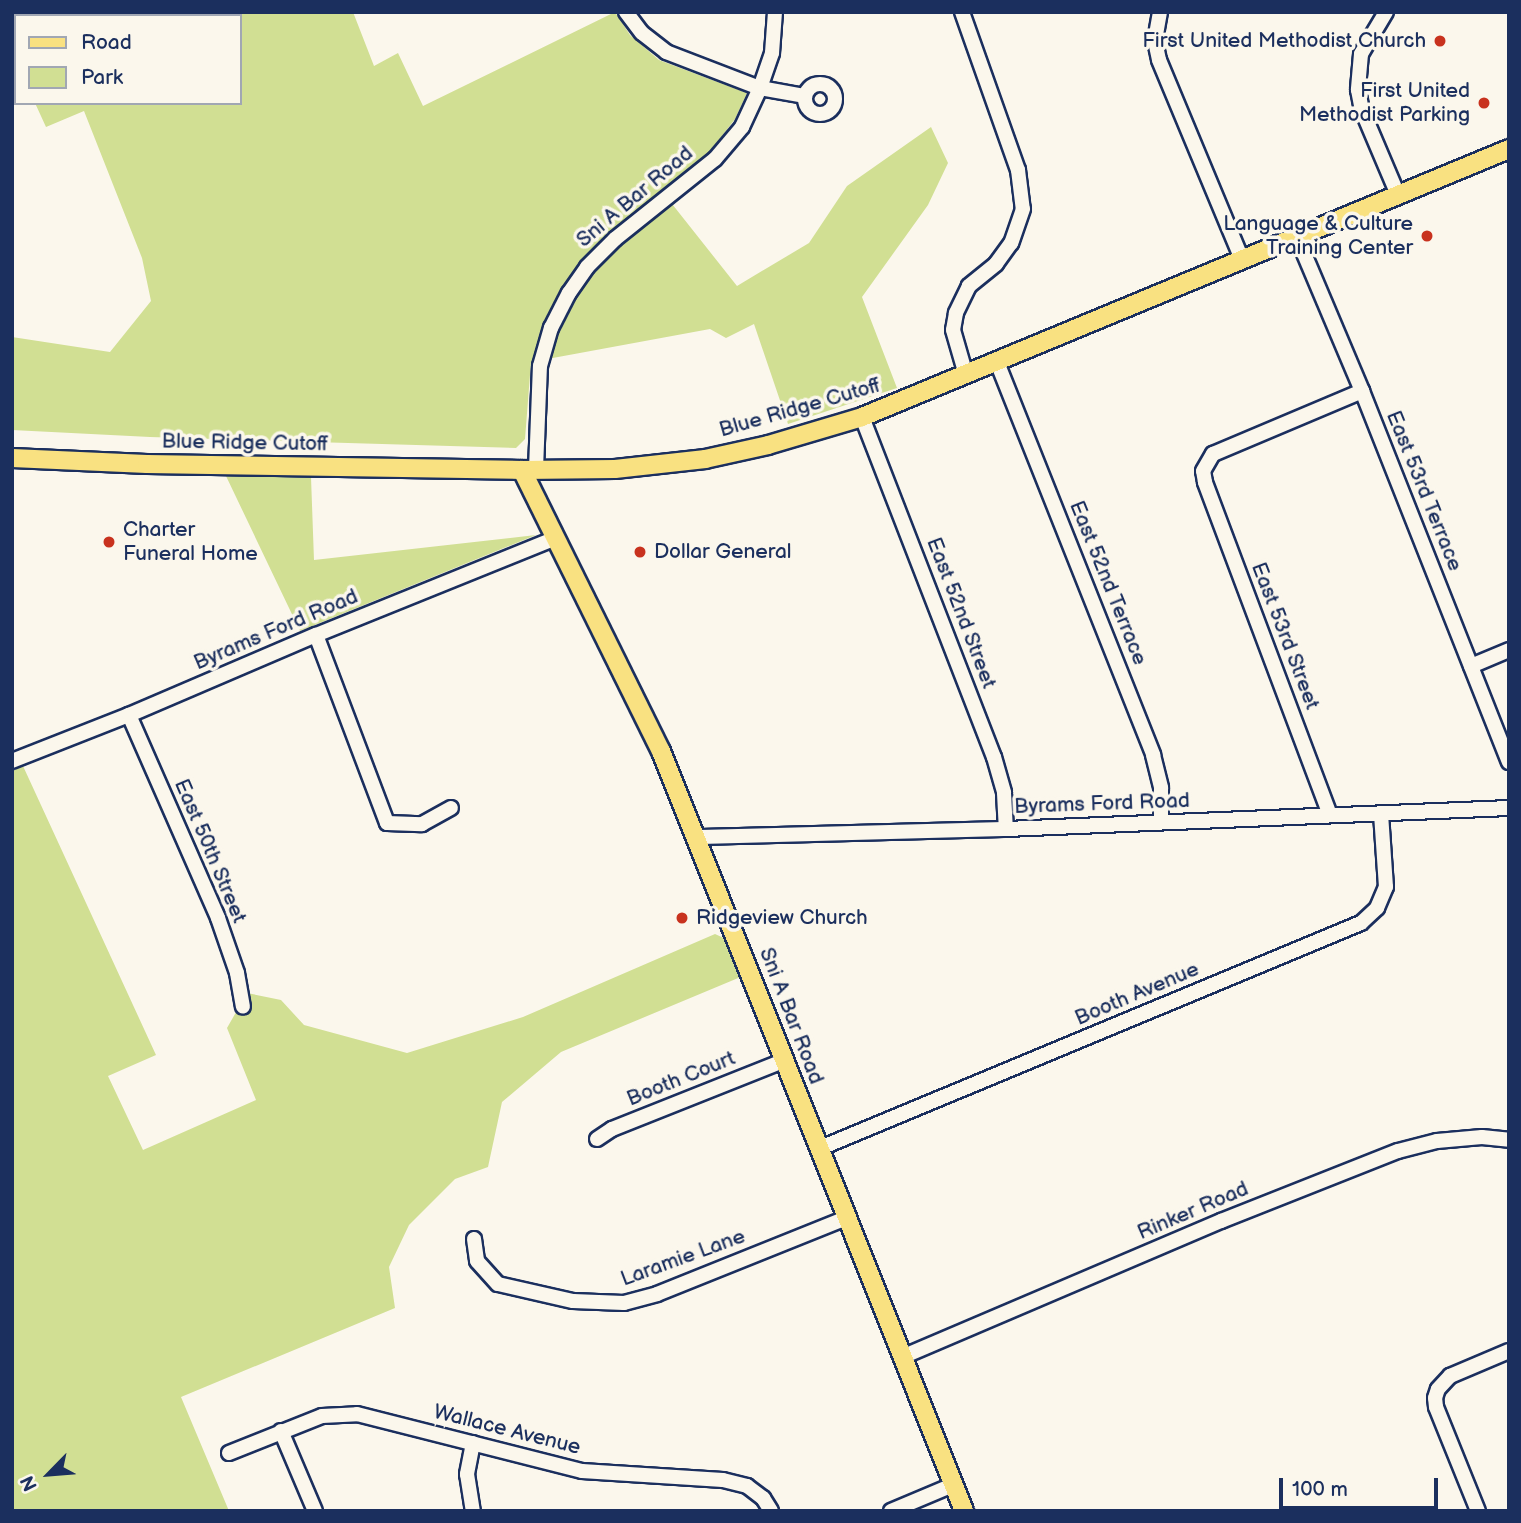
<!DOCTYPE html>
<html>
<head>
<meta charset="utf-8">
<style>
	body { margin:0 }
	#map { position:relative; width:1521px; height:1523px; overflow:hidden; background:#fbf7ec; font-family:"Balsamiq Sans",sans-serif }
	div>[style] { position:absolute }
	.green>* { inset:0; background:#d1df93 }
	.roads { filter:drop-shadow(2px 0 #1b2f5e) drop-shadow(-2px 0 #1b2f5e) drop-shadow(0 2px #1b2f5e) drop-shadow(0 -2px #1b2f5e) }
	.minor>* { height:14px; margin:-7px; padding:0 7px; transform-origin:7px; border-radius:7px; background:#fbf7ec }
	.minor>.ring { margin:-7px; padding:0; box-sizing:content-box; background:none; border:14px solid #fbf7ec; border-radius:50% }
	.major>* { height:18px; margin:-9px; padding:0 9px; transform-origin:9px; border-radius:9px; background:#f9e181 }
	.dots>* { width:19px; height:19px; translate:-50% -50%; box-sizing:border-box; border:4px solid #fbf7ec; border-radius:50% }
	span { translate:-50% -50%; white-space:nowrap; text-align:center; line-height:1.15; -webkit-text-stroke:7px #fbf7ec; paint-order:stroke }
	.poi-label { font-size:21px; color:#1b2f5e }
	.right { translate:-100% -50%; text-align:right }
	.left { translate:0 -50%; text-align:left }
	.street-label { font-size:21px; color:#1b2f5e }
	.frame { position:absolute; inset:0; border:14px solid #1b2f5e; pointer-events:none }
	.legend { position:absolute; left:14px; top:14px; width:228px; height:91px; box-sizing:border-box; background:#fbf7ec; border:2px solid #a1a7b3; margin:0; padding:9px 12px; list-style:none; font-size:21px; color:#1b2f5e }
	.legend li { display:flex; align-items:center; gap:14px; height:35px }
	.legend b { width:35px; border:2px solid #a1a7b3 }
	.north { position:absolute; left:14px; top:1439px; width:70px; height:70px; -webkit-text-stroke:5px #fbf7ec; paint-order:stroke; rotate:245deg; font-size:19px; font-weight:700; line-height:28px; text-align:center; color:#1b2f5e }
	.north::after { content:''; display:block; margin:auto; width:24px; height:32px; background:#1b2f5e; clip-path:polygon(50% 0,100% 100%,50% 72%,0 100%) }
	.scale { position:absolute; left:1279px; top:1478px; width:159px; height:32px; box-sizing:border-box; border:4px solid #1b2f5e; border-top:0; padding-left:9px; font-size:21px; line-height:24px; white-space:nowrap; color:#1b2f5e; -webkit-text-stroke:5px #fbf7ec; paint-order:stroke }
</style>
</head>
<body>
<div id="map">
	<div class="green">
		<i style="clip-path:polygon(12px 12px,353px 12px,374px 66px,398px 53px,423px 106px,615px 12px,630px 35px,659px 60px,747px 93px,735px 119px,708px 154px,661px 190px,737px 286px,809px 243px,847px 186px,931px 127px,948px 163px,928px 205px,862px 297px,897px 388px,788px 424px,754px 324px,726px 338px,710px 329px,531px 362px,525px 439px,516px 448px,150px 437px,12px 430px,12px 337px,110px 352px,151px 301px,142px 258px,84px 111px,46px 127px,35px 103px,240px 103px,240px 16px,16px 16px,16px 85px,12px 86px)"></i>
		<i style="clip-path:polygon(226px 476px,311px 477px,314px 560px,536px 535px,300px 631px)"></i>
		<i style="clip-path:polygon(23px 766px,156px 1055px,108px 1076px,143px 1150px,256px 1100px,227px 1028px,247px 993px,281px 1000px,304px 1025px,407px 1053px,523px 1017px,715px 934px,726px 939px,743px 976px,561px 1052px,502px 1102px,488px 1167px,455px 1179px,409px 1225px,389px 1267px,395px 1308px,181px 1397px,229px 1511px,12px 1511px,12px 771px)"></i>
	</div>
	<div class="roads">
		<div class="minor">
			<i style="left:626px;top:12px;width:26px;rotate:53deg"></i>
			<i style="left:642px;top:33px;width:31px;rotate:38deg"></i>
			<i style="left:666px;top:52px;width:101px;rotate:21deg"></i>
			<i style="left:760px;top:88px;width:46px;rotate:10.1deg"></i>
			<i style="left:962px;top:12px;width:168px;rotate:70.5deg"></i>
			<i style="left:1018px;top:170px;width:39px;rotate:83deg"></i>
			<i style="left:1023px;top:209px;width:36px;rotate:109deg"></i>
			<i style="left:1011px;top:243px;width:26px;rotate:126deg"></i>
			<i style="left:996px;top:264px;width:35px;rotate:141deg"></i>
			<i style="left:969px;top:286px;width:30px;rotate:116deg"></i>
			<i style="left:956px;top:313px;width:17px;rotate:100deg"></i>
			<i style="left:953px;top:330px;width:47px;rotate:73.9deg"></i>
			<i style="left:1160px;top:12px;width:29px;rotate:100deg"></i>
			<i style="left:1155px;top:41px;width:19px;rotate:78deg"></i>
			<i style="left:1159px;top:60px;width:216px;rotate:67.4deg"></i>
			<i style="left:1386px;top:12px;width:49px;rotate:120.8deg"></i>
			<i style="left:1361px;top:54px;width:36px;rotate:95deg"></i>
			<i style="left:1358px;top:90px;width:20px;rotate:79deg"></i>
			<i style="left:1362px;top:110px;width:92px;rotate:67deg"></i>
			<i class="ring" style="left:805px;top:84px;width:16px;height:16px"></i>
			<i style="left:1297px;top:237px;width:167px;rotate:67.1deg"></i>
			<i style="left:1362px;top:391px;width:399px;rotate:68.4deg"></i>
			<i style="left:997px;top:362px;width:423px;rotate:68.3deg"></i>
			<i style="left:1153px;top:755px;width:34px;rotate:76deg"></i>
			<i style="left:1161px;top:788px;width:34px;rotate:90deg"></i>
			<i style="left:862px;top:417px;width:365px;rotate:68.8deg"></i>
			<i style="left:994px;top:757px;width:37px;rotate:74deg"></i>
			<i style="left:1004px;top:793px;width:36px;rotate:87deg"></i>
			<i style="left:536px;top:469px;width:103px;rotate:-87.8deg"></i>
			<i style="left:540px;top:366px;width:40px;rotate:-74deg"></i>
			<i style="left:551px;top:328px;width:39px;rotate:-63deg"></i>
			<i style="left:569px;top:293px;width:32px;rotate:-55deg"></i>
			<i style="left:587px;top:267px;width:40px;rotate:-45deg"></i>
			<i style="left:615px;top:239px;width:128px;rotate:-38.7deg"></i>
			<i style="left:715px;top:159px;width:42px;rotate:-49.8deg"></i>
			<i style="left:742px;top:127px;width:43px;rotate:-65.2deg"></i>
			<i style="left:760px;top:88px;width:37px;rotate:-71deg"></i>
			<i style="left:772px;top:53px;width:41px;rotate:-85.8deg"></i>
			<i style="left:316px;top:635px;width:201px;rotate:69.3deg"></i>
			<i style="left:387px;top:823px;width:35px;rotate:2deg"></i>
			<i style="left:422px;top:824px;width:33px;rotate:-29deg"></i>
			<i style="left:1471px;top:666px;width:41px;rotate:-22.8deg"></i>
			<i style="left:129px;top:715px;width:222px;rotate:66.3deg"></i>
			<i style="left:218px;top:918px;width:58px;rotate:70.9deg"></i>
			<i style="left:237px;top:973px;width:34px;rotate:80deg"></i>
			<i style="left:12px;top:761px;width:126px;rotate:-21.5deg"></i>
			<i style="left:129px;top:715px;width:203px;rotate:-23.2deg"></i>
			<i style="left:316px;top:635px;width:259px;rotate:-22deg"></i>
			<i style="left:1330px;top:815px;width:356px;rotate:-110.6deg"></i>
			<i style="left:1205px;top:482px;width:11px;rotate:-100deg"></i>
			<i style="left:1203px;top:471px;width:20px;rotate:-60deg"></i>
			<i style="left:1213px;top:454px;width:162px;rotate:-22.9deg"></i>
			<i style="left:698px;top:837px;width:308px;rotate:-1.5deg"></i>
			<i style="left:1006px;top:829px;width:503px;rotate:-2.39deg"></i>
			<i style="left:597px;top:1139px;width:18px;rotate:-34deg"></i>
			<i style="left:612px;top:1129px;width:184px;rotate:-21.7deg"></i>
			<i style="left:818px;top:1149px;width:588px;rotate:-22.6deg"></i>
			<i style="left:1361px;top:923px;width:22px;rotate:-43deg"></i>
			<i style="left:1377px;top:908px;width:23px;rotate:-67deg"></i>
			<i style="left:1386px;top:887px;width:74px;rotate:-93.9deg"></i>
			<i style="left:474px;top:1239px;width:22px;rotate:82deg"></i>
			<i style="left:477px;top:1261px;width:31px;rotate:48deg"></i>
			<i style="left:498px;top:1284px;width:77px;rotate:12.8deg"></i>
			<i style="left:573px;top:1301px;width:51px;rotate:2.2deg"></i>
			<i style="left:624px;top:1303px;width:34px;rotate:-15deg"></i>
			<i style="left:657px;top:1294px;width:204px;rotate:-21.9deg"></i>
			<i style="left:902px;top:1357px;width:347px;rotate:-23.1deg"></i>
			<i style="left:1221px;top:1221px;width:190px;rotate:-21.6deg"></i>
			<i style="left:1398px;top:1151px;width:40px;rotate:-14.4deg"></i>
			<i style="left:1437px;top:1141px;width:45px;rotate:-5.1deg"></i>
			<i style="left:1482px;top:1137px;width:27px;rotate:6deg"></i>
			<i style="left:281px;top:1431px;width:87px;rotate:67deg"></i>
			<i style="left:473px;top:1443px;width:32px;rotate:101deg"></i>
			<i style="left:467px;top:1474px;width:37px;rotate:81deg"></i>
			<i style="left:229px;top:1453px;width:100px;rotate:-21.7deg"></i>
			<i style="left:322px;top:1416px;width:35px;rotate:-3deg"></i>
			<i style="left:357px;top:1414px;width:232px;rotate:14.2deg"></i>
			<i style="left:582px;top:1471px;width:141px;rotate:3.7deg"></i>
			<i style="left:723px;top:1480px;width:25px;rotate:14deg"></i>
			<i style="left:747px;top:1486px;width:20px;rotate:37deg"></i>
			<i style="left:763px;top:1498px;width:15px;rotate:58deg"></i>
			<i style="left:891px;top:1511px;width:67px;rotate:-22.8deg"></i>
			<i style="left:1478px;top:1511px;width:112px;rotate:-112deg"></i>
			<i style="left:1436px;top:1407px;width:9px;rotate:-96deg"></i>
			<i style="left:1435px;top:1398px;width:9px;rotate:-72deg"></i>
			<i style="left:1438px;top:1389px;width:18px;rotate:-47deg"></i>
			<i style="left:1450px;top:1376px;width:64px;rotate:-23deg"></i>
		</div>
		<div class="major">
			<i style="left:12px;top:458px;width:135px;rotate:2.5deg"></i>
			<i style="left:147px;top:464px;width:375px;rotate:0.9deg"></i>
			<i style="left:522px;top:470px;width:93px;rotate:-0.6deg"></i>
			<i style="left:615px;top:469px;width:91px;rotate:-6.3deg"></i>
			<i style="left:705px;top:459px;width:65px;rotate:-12.5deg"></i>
			<i style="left:768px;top:445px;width:98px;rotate:-16.6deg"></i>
			<i style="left:862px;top:417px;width:700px;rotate:-22.5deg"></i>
			<i style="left:522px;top:470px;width:313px;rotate:63.7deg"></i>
			<i style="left:661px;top:751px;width:818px;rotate:68.26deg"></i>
		</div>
	</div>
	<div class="dots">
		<i style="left:1440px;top:41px;background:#c8321e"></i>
		<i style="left:1484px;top:103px;background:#c8321e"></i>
		<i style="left:1427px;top:236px;background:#c8321e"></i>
		<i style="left:109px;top:542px;background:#c8321e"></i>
		<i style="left:640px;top:552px;background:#c8321e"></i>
		<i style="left:682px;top:918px;background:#c8321e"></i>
	</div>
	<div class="poi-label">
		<span class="right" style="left:1426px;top:41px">First United Methodist Church</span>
		<span class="right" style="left:1470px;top:103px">First United<br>Methodist Parking</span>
		<span class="right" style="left:1413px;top:236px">Language &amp; Culture<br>Training Center</span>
		<span class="left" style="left:123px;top:542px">Charter<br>Funeral Home</span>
		<span class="left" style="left:654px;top:552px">Dollar General</span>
		<span class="left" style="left:696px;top:918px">Ridgeview Church</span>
	</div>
	<div class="street-label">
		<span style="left:635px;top:197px;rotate:-40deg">Sni A Bar Road</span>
		<span style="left:800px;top:408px;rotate:-16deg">Blue Ridge Cutoff</span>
		<span style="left:245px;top:443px;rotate:1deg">Blue Ridge Cutoff</span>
		<span style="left:1424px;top:491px;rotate:68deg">East 53rd Terrace</span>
		<span style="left:1108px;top:583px;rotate:68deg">East 52nd Terrace</span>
		<span style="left:961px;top:613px;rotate:69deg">East 52nd Street</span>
		<span style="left:276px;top:630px;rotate:-23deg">Byrams Ford Road</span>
		<span style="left:1285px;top:636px;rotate:69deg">East 53rd Street</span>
		<span style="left:1102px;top:804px;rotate:-2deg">Byrams Ford Road</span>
		<span style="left:210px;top:851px;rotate:67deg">East 50th Street</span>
		<span style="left:1137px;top:994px;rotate:-23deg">Booth Avenue</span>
		<span style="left:791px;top:1016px;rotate:69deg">Sni A Bar Road</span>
		<span style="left:681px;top:1079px;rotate:-22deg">Booth Court</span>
		<span style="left:1193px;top:1211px;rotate:-23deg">Rinker Road</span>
		<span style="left:683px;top:1258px;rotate:-20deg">Laramie Lane</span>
		<span style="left:507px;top:1430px;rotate:14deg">Wallace Avenue</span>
	</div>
	<div class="frame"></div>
	<ul class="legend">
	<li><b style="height:9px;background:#f9e181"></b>Road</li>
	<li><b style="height:19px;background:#d1df93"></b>Park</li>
	</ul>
	<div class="north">N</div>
	<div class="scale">100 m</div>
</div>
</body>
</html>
